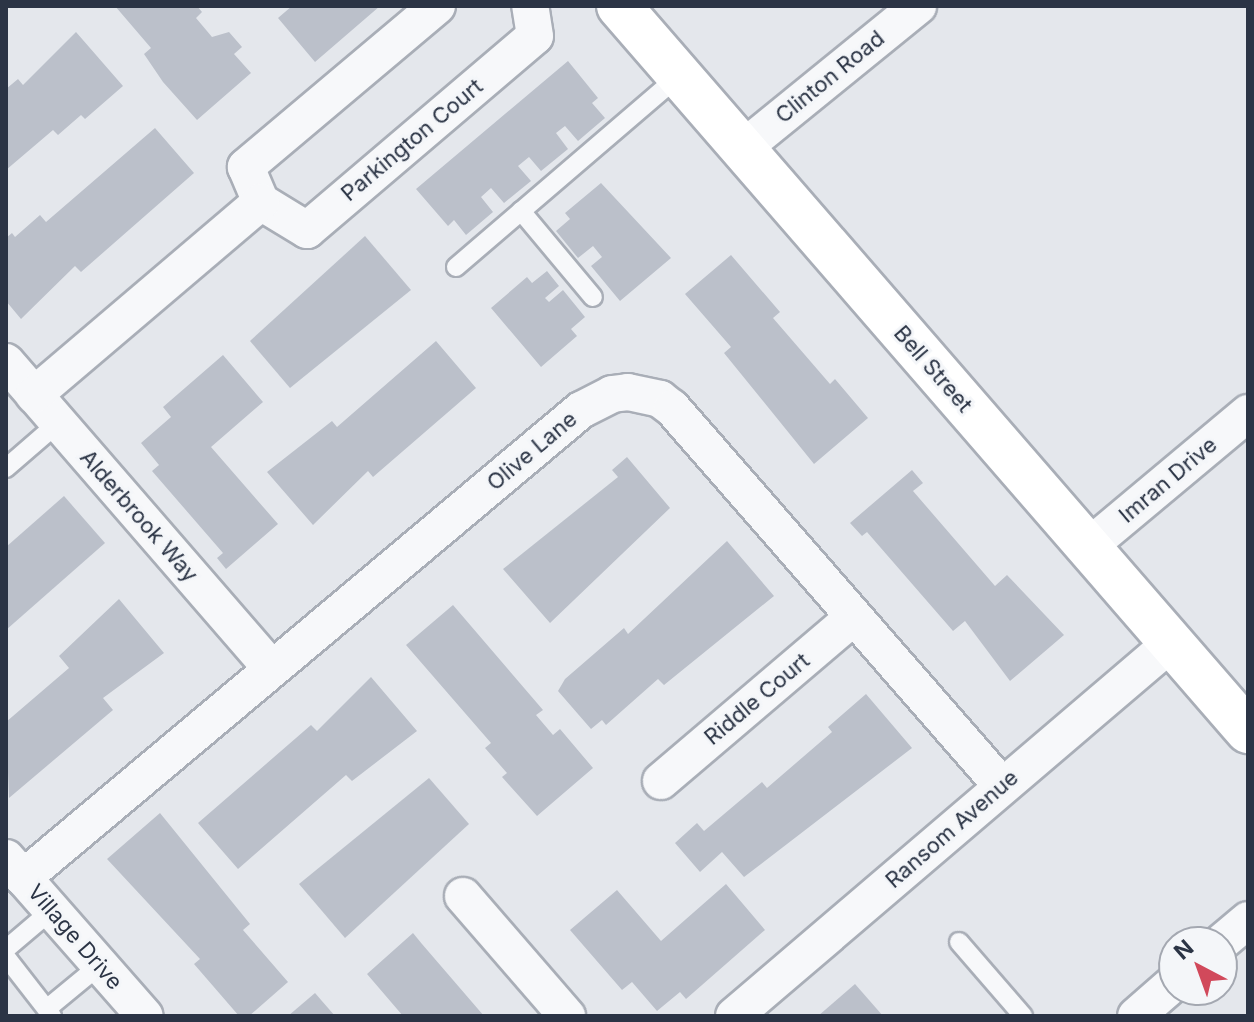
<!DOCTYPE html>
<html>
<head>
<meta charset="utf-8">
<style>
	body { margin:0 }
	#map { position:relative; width:1254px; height:1022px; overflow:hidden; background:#e4e7ec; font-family:Inter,sans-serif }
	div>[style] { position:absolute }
	.building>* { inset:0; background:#bbc0ca }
	.roads { filter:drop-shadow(2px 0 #a9aeb7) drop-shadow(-2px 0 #a9aeb7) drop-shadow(0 2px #a9aeb7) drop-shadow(0 -2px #a9aeb7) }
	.lane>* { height:18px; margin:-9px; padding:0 9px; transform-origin:9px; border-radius:9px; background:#f7f8fa }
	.street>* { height:36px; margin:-18px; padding:0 18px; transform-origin:18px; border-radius:18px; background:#f7f8fa }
	.secondary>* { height:44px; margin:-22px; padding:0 22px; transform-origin:22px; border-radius:22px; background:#fff }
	span { translate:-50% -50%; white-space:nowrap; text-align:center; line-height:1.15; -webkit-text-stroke:6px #f4f6f9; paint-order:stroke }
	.street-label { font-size:22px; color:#2b3445 }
	.frame { position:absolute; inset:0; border:8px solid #2b3445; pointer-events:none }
	.north { position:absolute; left:1158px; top:926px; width:80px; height:80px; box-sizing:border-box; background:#f4f6f9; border:2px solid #a4a8b1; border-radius:50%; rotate:319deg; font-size:22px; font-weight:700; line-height:32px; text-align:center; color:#2b3445 }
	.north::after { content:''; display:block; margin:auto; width:28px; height:36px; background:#d1495b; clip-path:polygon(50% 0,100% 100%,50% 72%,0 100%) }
</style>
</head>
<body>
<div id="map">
	<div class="building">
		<i style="clip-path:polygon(115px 6px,197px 6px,202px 12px,196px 18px,212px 37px,229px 32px,242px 47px,234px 54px,251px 73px,197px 120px,163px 82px,144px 54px,151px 48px)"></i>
		<i style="clip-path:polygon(292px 6px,296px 7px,380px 6px,315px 62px,278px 18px)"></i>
		<i style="clip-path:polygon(76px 32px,123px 86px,85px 119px,81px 115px,58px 135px,53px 130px,6px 170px,6px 89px,18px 79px,23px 85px)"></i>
		<i style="clip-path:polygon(568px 61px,598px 98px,592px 103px,605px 118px,578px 141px,565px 126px,556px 133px,568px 149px,541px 171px,529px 157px,518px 166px,531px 181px,504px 203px,491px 188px,481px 197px,493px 212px,466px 235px,454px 220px,448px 226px,416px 189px)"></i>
		<i style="clip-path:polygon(155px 128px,194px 173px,81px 272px,75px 266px,21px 319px,6px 301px,6px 238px,12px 233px,15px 237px,40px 215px,46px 222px)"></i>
		<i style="clip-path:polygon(601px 183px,671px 258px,620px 301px,591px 266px,602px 257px,593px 246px,578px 258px,556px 231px,570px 219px,565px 213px)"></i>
		<i style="clip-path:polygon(365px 236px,411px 290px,290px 388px,250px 341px)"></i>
		<i style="clip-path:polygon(731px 255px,780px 312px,773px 318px,830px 384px,835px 379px,868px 418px,814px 464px,724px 353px,731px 347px,685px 294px)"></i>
		<i style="clip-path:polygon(547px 271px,559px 286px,545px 298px,549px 302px,563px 290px,585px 317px,571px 329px,577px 336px,541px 367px,491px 308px,527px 277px,532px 283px)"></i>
		<i style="clip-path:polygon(436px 341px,476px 388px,373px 477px,368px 471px,313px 525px,267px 472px,332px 421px,337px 427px)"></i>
		<i style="clip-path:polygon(223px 355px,263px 402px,211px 447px,278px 524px,226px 569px,217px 558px,223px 553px,152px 471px,159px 465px,141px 443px,171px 417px,163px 407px)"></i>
		<i style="clip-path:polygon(627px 457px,670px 508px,550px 623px,503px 569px,618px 477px,612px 470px)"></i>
		<i style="clip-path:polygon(912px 470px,923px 483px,913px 491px,995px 586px,1007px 575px,1064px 635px,1010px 681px,965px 621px,953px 631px,867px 532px,862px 536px,850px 523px)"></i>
		<i style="clip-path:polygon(64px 496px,105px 543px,6px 630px,6px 547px)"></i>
		<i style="clip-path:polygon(727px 541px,774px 596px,664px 685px,658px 679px,606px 725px,602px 720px,591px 729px,558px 691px,565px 679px,624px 628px,628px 634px)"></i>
		<i style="clip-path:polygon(119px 599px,164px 653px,103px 698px,113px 710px,9px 798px,6px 722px,69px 668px,59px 656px)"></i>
		<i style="clip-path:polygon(453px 605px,543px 710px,536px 715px,553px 735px,560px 729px,593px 768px,537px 816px,502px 777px,507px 773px,485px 748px,491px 743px,406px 645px)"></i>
		<i style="clip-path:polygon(371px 677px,417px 731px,352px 781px,346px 775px,238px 869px,198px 823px,311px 725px,317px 731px)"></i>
		<i style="clip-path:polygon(866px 694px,912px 748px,744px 877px,722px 852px,700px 872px,675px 843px,697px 823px,704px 831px,762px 782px,767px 788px,832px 732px,828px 727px)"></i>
		<i style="clip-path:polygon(429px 778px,469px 824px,345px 938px,299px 884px)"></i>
		<i style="clip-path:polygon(160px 813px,250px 924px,243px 930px,288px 982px,249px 1016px,239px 1016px,194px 964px,200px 959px,107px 859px)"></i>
		<i style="clip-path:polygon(726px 884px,765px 930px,686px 999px,680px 992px,657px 1011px,632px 982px,622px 990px,570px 930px,617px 890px,661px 941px)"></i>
		<i style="clip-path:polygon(413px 933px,422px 944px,484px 1016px,403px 1016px,367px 974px)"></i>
		<i style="clip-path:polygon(855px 984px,883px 1016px,818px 1016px)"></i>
		<i style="clip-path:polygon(315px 993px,335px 1016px,288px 1016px)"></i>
	</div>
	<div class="roads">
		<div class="lane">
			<i style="left:521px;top:211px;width:112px;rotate:50.1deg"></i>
			<i style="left:456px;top:267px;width:294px;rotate:-40.6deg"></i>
			<i style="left:6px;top:468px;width:69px;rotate:-40.9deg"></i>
			<i style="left:959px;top:942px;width:98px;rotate:49.1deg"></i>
			<i style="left:6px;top:949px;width:60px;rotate:-40.3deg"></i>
			<i style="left:6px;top:957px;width:75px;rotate:52.1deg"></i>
			<i style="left:49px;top:1007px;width:66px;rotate:-39.5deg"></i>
		</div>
		<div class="street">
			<i style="left:437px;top:6px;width:250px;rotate:139.9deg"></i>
			<i style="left:246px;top:167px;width:38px;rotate:67deg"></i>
			<i style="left:261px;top:202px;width:54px;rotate:31.3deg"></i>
			<i style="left:307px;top:230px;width:299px;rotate:-40.4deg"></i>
			<i style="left:535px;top:36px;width:30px;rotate:-99deg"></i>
			<i style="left:742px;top:149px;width:227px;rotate:-39.1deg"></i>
			<i style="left:6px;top:362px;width:406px;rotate:49.1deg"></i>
			<i style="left:34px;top:395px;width:298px;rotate:-40.4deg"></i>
			<i style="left:1088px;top:547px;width:209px;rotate:-39.9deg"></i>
			<i style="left:661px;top:781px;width:253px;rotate:-40.4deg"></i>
			<i style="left:6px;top:858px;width:210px;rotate:48.7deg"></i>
			<i style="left:23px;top:878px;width:728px;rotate:-39.99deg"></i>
			<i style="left:581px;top:410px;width:35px;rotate:-27deg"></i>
			<i style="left:612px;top:394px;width:16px;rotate:-7deg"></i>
			<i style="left:628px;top:392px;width:33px;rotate:12deg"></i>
			<i style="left:660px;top:399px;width:15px;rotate:37deg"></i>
			<i style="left:672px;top:408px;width:502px;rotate:48.88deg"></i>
			<i style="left:463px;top:896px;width:159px;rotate:49.1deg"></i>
			<i style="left:1222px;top:942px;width:34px;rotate:-40deg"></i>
			<i style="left:734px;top:1016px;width:575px;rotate:-40.48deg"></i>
			<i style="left:1136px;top:1016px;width:50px;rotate:-41deg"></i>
		</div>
		<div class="secondary">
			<i style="left:619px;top:6px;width:960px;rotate:49.06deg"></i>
		</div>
	</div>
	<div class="street-label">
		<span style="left:830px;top:77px;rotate:-39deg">Clinton Road</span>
		<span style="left:412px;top:140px;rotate:-40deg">Parkington Court</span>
		<span style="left:933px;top:369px;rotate:49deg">Bell Street</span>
		<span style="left:532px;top:451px;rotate:-40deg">Olive Lane</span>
		<span style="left:1168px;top:480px;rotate:-40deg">Imran Drive</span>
		<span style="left:139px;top:516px;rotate:49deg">Alderbrook Way</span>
		<span style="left:757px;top:699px;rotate:-40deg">Riddle Court</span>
		<span style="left:952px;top:829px;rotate:-41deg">Ransom Avenue</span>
		<span style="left:75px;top:937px;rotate:49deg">Village Drive</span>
	</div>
	<div class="frame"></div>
	<div class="north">N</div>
</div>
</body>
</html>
